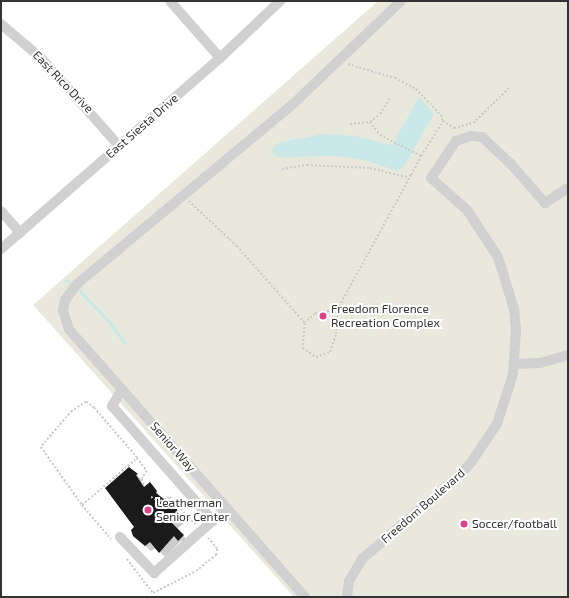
<!DOCTYPE html>
<html>
<head>
<meta charset="utf-8">
<style>
	body { margin:0 }
	#map { position:relative; width:569px; height:598px; overflow:hidden; background:#fff; font-family:"Exo 2",sans-serif }
	div>[style] { position:absolute }
	.green>* { inset:0; background:#e8e9dc }
	.water>* { inset:0; background:#cae8e8 }
	.shadow>* { inset:0; background:#0003 }
	.stream>* { height:2.5px; margin:-1.25px; padding:0 1.25px; transform-origin:1.25px; border-radius:1.25px; background:#cae8e8 }
	.building>* { inset:0; background:#1a1a1a }
	.path>* { height:1.5px; margin-top:-0.75px; transform-origin:0; background:repeating-linear-gradient(90deg,#cacaca 0 2px,transparent 0 4px) }
	.minor>* { height:10px; margin:-5px; padding:0 5px; transform-origin:5px; border-radius:5px; background:#d0d0d0 }
	.dots>* { width:11px; height:11px; translate:-50% -50%; box-sizing:border-box; border:2px solid #fff; border-radius:50% }
	span { translate:-50% -50%; white-space:nowrap; text-align:center; line-height:1.15; -webkit-text-stroke:4px #fff; paint-order:stroke }
	.street-label { font-size:12px; color:#333 }
	.poi-label { font-size:12px; color:#333 }
	.left { translate:0 -50%; text-align:left }
	.frame { position:absolute; inset:0; border:2px solid #333; pointer-events:none }
</style>
</head>
<body>
<div id="map">
	<div class="green">
		<i style="clip-path:polygon(378px 1px,568px 1px,568px 597px,294px 597px,33px 305px)"></i>
	</div>
	<div class="water">
		<i style="clip-path:polygon(419px 97px,434px 114px,404px 166px,397px 171px,368px 161px,336px 156px,279px 157px,273px 154px,273px 147px,278px 143px,322px 134px,355px 136px,392px 145px)"></i>
	</div>
	<div class="shadow">
		<i style="clip-path:polygon(129px 468px,142px 480px,141px 481px,145px 488px,155px 489px,161px 499px,182px 516px,184px 523px,177px 529px,189px 542px,185px 545px,181px 541px,165px 557px,156px 548px,151px 551px,134px 536px,136px 527px)"></i>
	</div>
	<div class="stream">
		<i style="left:67px;top:280px;width:8px;rotate:40deg"></i>
		<i style="left:77px;top:288px;width:46px;rotate:45.9deg"></i>
		<i style="left:109px;top:321px;width:26px;rotate:54deg"></i>
	</div>
	<div class="building">
		<i style="clip-path:polygon(129px 467px,138px 474px,136px 475px,144px 487px,150px 482px,157px 491px,156px 493px,177px 509px,178px 517px,172px 523px,184px 535px,178px 541px,174px 536px,159px 553px,150px 542px,145px 546px,133px 536px,131px 530px,134px 527px,105px 488px)"></i>
	</div>
	<div class="path">
		<i style="left:348px;top:64px;width:49px;rotate:16.6deg"></i>
		<i style="left:395px;top:78px;width:24px;rotate:28deg"></i>
		<i style="left:416px;top:89px;width:36px;rotate:46deg"></i>
		<i style="left:441px;top:115px;width:6px;rotate:72deg"></i>
		<i style="left:370px;top:122px;width:16px;rotate:52deg"></i>
		<i style="left:380px;top:135px;width:46px;rotate:27.1deg"></i>
		<i style="left:421px;top:156px;width:41px;rotate:-57.8deg"></i>
		<i style="left:443px;top:121px;width:13px;rotate:32deg"></i>
		<i style="left:454px;top:128px;width:20px;rotate:-15deg"></i>
		<i style="left:473px;top:123px;width:50px;rotate:-44.2deg"></i>
		<i style="left:350px;top:124px;width:20px;rotate:-6deg"></i>
		<i style="left:370px;top:122px;width:13px;rotate:-39deg"></i>
		<i style="left:380px;top:114px;width:19px;rotate:-58deg"></i>
		<i style="left:282px;top:169px;width:25px;rotate:-9deg"></i>
		<i style="left:307px;top:165px;width:63px;rotate:2.7deg"></i>
		<i style="left:370px;top:168px;width:36px;rotate:14deg"></i>
		<i style="left:405px;top:177px;width:6px;rotate:-18deg"></i>
		<i style="left:411px;top:175px;width:21px;rotate:-62deg"></i>
		<i style="left:189px;top:201px;width:66px;rotate:43.2deg"></i>
		<i style="left:237px;top:246px;width:103px;rotate:48.6deg"></i>
		<i style="left:337px;top:310px;width:22px;rotate:170deg"></i>
		<i style="left:315px;top:314px;width:13px;rotate:138deg"></i>
		<i style="left:305px;top:323px;width:25px;rotate:95deg"></i>
		<i style="left:303px;top:348px;width:16px;rotate:35deg"></i>
		<i style="left:316px;top:357px;width:15px;rotate:-20deg"></i>
		<i style="left:330px;top:352px;width:19px;rotate:-72deg"></i>
		<i style="left:336px;top:334px;width:24px;rotate:-88deg"></i>
		<i style="left:337px;top:310px;width:154px;rotate:-61.3deg"></i>
		<i style="left:137px;top:458px;width:16px;rotate:52deg"></i>
		<i style="left:147px;top:471px;width:9px;rotate:122deg"></i>
		<i style="left:142px;top:479px;width:8px;rotate:76deg"></i>
		<i style="left:151px;top:497px;width:10px;rotate:24deg"></i>
		<i style="left:160px;top:501px;width:11px;rotate:-22deg"></i>
		<i style="left:170px;top:497px;width:37px;rotate:47deg"></i>
		<i style="left:82px;top:505px;width:72px;rotate:-40.5deg"></i>
		<i style="left:137px;top:458px;width:66px;rotate:-130.7deg"></i>
		<i style="left:94px;top:408px;width:10px;rotate:-143deg"></i>
		<i style="left:86px;top:402px;width:17px;rotate:147deg"></i>
		<i style="left:72px;top:411px;width:48px;rotate:130.7deg"></i>
		<i style="left:41px;top:447px;width:71px;rotate:54.7deg"></i>
		<i style="left:82px;top:505px;width:45px;rotate:49.5deg"></i>
		<i style="left:127px;top:559px;width:43px;rotate:52.6deg"></i>
		<i style="left:153px;top:593px;width:48px;rotate:-27.1deg"></i>
		<i style="left:196px;top:571px;width:26px;rotate:-39deg"></i>
		<i style="left:216px;top:555px;width:6px;rotate:-81deg"></i>
		<i style="left:217px;top:549px;width:16px;rotate:-130deg"></i>
	</div>
	<div class="minor">
		<i style="left:170px;top:1px;width:76px;rotate:48.7deg"></i>
		<i style="left:1px;top:24px;width:52px;rotate:40.4deg"></i>
		<i style="left:41px;top:58px;width:118px;rotate:48.4deg"></i>
		<i style="left:1px;top:211px;width:29px;rotate:49deg"></i>
		<i style="left:1px;top:249px;width:291px;rotate:-41.1deg"></i>
		<i style="left:220px;top:58px;width:83px;rotate:-43.5deg"></i>
		<i style="left:514px;top:364px;width:26px;rotate:-2deg"></i>
		<i style="left:540px;top:363px;width:29px;rotate:-16deg"></i>
		<i style="left:122px;top:389px;width:20px;rotate:120deg"></i>
		<i style="left:112px;top:406px;width:153px;rotate:48.7deg"></i>
		<i style="left:120px;top:537px;width:50px;rotate:46.6deg"></i>
		<i style="left:154px;top:573px;width:98px;rotate:-41.7deg"></i>
		<i style="left:305px;top:597px;width:357px;rotate:-131.4deg"></i>
		<i style="left:69px;top:329px;width:20px;rotate:-108deg"></i>
		<i style="left:63px;top:310px;width:10px;rotate:-79deg"></i>
		<i style="left:65px;top:300px;width:20px;rotate:-53deg"></i>
		<i style="left:77px;top:284px;width:281px;rotate:-39.8deg"></i>
		<i style="left:293px;top:104px;width:149px;rotate:-43.6deg"></i>
		<i style="left:347px;top:597px;width:16px;rotate:-83deg"></i>
		<i style="left:349px;top:581px;width:26px;rotate:-59deg"></i>
		<i style="left:362px;top:559px;width:129px;rotate:-40.6deg"></i>
		<i style="left:460px;top:475px;width:18px;rotate:-49deg"></i>
		<i style="left:472px;top:461px;width:45px;rotate:-56deg"></i>
		<i style="left:497px;top:424px;width:52px;rotate:-72.3deg"></i>
		<i style="left:513px;top:374px;width:44px;rotate:-86.1deg"></i>
		<i style="left:516px;top:330px;width:21px;rotate:-95deg"></i>
		<i style="left:514px;top:309px;width:54px;rotate:-107.1deg"></i>
		<i style="left:498px;top:257px;width:56px;rotate:-123.4deg"></i>
		<i style="left:467px;top:210px;width:48px;rotate:-138.4deg"></i>
		<i style="left:431px;top:178px;width:45px;rotate:-56deg"></i>
		<i style="left:456px;top:141px;width:16px;rotate:-18deg"></i>
		<i style="left:471px;top:136px;width:11px;rotate:5deg"></i>
		<i style="left:482px;top:137px;width:40px;rotate:43deg"></i>
		<i style="left:511px;top:164px;width:52px;rotate:48.9deg"></i>
		<i style="left:545px;top:203px;width:27px;rotate:-33deg"></i>
	</div>
	<div class="dots">
		<i style="left:323px;top:316px;background:#dc4289"></i>
		<i style="left:148px;top:510px;background:#dc4289"></i>
		<i style="left:464px;top:524px;background:#dc4289"></i>
	</div>
	<div class="street-label">
		<span style="left:63px;top:82px;rotate:46deg">East Rico Drive</span>
		<span style="left:142px;top:126px;rotate:-41deg">East Siesta Drive</span>
		<span style="left:173px;top:447px;rotate:49deg">Senior Way</span>
		<span style="left:423px;top:506px;rotate:-41deg">Freedom Boulevard</span>
	</div>
	<div class="poi-label">
		<span class="left" style="left:331px;top:316px">Freedom Florence<br>Recreation Complex</span>
		<span class="left" style="left:156px;top:510px">Leatherman<br>Senior Center</span>
		<span class="left" style="left:472px;top:524px">Soccer/football</span>
	</div>
	<div class="frame"></div>
</div>
</body>
</html>
